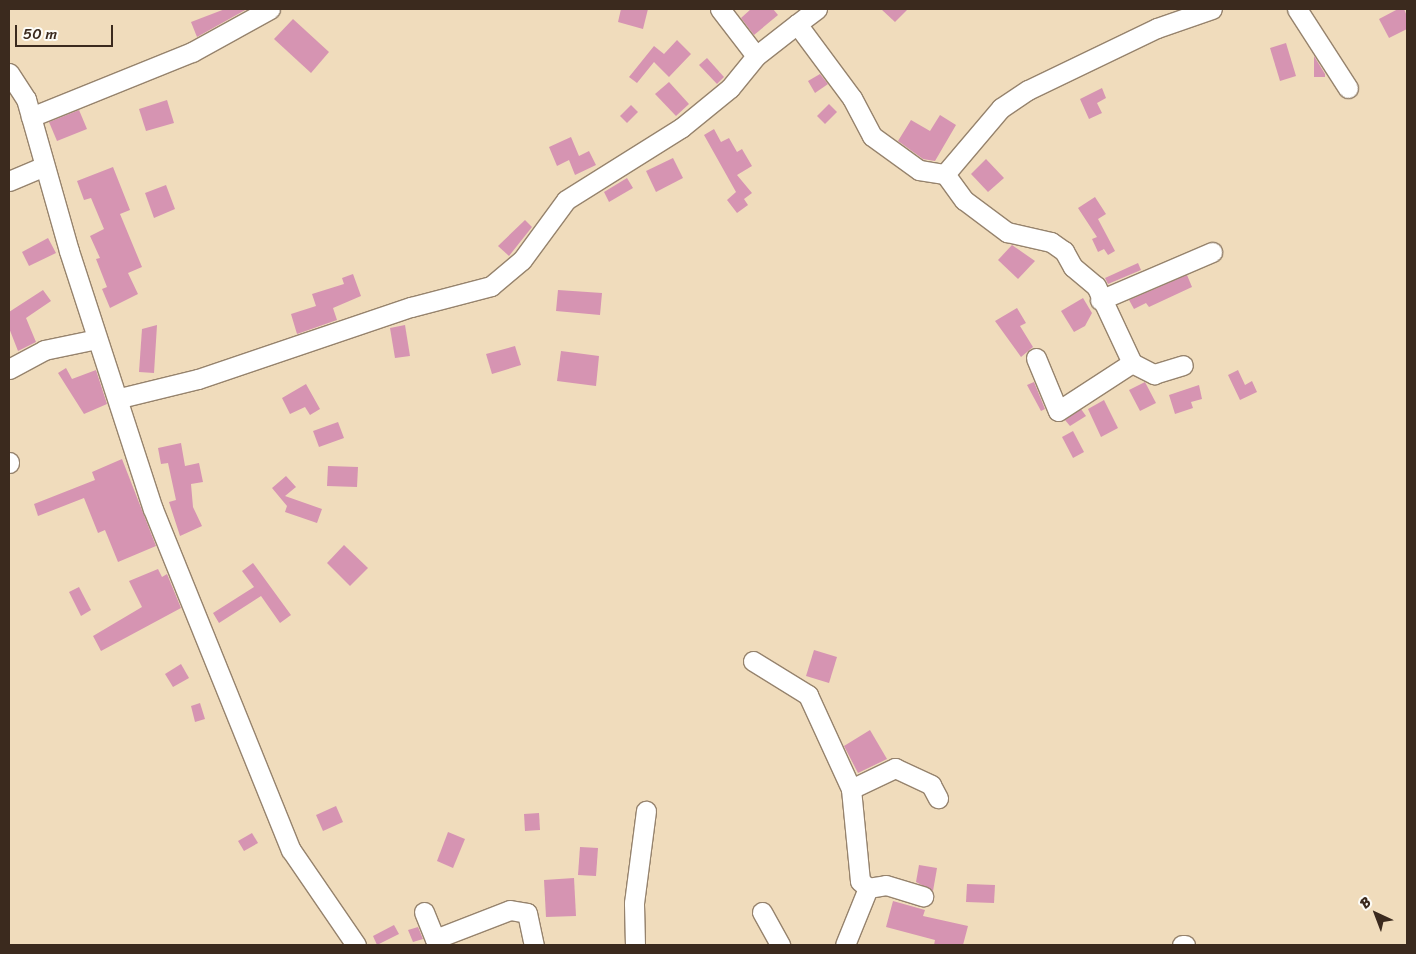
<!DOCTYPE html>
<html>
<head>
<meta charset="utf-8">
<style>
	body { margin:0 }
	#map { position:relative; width:1416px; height:954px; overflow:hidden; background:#f0dcbc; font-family:Sriracha,sans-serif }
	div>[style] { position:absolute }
	.building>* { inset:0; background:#d694b2 }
	.roads { filter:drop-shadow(1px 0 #96836d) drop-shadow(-1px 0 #96836d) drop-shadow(0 1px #96836d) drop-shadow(0 -1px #96836d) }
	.minor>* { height:19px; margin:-9.5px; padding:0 9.5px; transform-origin:9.5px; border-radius:9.5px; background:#fff }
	span { translate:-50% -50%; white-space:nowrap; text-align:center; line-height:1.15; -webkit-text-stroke:4px #fdfcf7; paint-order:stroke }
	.frame { position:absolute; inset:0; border:10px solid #3b2a1e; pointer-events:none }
	.north { position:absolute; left:1351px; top:889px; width:50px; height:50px; -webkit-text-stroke:4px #fdfcf7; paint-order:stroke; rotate:317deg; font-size:14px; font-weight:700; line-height:20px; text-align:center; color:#3b2a1e }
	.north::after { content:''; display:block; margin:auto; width:18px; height:22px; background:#3b2a1e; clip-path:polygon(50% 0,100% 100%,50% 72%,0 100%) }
	.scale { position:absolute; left:15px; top:25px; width:98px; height:22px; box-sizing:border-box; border:2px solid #3b2a1e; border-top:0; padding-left:6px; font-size:15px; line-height:18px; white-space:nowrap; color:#3b2a1e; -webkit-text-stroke:4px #fdfcf7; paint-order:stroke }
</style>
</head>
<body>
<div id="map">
	<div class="building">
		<i style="clip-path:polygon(225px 9px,247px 9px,197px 37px,191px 22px)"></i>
		<i style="clip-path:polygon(621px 9px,648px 9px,643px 29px,618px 22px)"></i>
		<i style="clip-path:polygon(751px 9px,773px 9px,778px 15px,754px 35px,741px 18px)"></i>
		<i style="clip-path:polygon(881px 9px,908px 9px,895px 22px)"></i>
		<i style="clip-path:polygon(1398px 9px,1404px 9px,1407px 16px,1407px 29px,1389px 38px,1379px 19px)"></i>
		<i style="clip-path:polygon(293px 19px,329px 52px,311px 73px,274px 39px)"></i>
		<i style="clip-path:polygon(677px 40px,691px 54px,669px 77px,654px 62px,637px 83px,629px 77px,654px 46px,664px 54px)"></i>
		<i style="clip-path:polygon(1286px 43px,1296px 76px,1280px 81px,1270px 48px)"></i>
		<i style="clip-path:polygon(1314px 56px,1325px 74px,1325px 77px,1314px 77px)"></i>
		<i style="clip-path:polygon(707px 58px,724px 77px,717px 84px,699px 65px)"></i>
		<i style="clip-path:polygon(820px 74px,828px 84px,815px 93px,808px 81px)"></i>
		<i style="clip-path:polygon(669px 82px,689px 104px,676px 116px,655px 94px)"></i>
		<i style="clip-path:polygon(1102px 88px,1106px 98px,1097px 103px,1102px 113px,1089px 119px,1080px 99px)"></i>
		<i style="clip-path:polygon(167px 100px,174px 123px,146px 131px,139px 109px)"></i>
		<i style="clip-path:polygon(829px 104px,837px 112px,825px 124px,817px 116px)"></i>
		<i style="clip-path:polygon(631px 105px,638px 112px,627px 123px,620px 116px)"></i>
		<i style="clip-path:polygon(79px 110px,87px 129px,57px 141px,49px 122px)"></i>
		<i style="clip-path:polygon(940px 115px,956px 125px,935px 161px,923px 159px,898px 141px,911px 120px,930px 131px)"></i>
		<i style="clip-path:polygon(714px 129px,721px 142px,729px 138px,737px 152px,742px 149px,752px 166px,737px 175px,752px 193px,744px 199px,748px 205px,737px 213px,727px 200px,736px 192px,704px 135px)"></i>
		<i style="clip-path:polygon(571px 137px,579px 156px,589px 151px,596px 165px,575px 175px,569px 160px,557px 166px,549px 147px)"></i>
		<i style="clip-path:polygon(673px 158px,683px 178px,656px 192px,646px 171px)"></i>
		<i style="clip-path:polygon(986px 159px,1004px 178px,988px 192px,971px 174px)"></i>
		<i style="clip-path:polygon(113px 167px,130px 210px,120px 214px,142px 267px,128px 273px,138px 294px,110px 308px,102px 289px,107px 287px,96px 259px,100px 258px,90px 236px,104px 229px,91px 198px,84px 200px,77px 181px)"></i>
		<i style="clip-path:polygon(627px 178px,633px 188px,609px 202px,604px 192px)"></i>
		<i style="clip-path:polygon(166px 185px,175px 209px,154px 218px,145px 193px)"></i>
		<i style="clip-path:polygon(1095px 197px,1106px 214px,1098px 219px,1115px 251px,1108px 255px,1104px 249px,1098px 252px,1092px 239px,1097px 237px,1078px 208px)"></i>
		<i style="clip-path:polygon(525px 220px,532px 227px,509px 256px,498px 246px)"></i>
		<i style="clip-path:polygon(48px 238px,56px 253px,29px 266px,22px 252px)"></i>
		<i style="clip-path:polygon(1012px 245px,1035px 261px,1018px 279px,998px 260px)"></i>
		<i style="clip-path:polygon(1138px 263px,1141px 270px,1108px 284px,1105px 278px)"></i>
		<i style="clip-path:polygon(353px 274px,361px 296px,333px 308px,337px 320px,297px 334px,291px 314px,316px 306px,312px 294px,344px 284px,342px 278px)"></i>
		<i style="clip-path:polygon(1187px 275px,1192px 287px,1149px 307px,1146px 303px,1134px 309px,1129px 300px)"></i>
		<i style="clip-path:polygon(43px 290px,51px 301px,26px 318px,36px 342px,18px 351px,9px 328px,9px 312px)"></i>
		<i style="clip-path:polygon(558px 290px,602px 293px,600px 315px,556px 311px)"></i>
		<i style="clip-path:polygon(1083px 298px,1092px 313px,1085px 326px,1074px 332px,1061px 311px)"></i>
		<i style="clip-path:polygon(1017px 308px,1026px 323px,1020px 326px,1033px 347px,1021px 357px,995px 321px)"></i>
		<i style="clip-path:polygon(157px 325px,154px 373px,139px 372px,142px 329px)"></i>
		<i style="clip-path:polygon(405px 325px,410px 356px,395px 358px,390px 328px)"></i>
		<i style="clip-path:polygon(515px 346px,521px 365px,492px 374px,486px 354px)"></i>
		<i style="clip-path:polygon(561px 351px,599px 356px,596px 386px,557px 381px)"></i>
		<i style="clip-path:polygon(66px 368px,72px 379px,96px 370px,107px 404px,84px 414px,58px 373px)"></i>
		<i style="clip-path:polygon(1238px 370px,1245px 385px,1252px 381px,1257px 392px,1240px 400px,1228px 375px)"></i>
		<i style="clip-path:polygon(1034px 382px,1045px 409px,1041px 411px,1027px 385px)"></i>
		<i style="clip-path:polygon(1145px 382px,1156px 403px,1140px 411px,1129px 390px)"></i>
		<i style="clip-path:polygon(306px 384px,320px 409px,310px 415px,305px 407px,290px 414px,282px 398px)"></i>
		<i style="clip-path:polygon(1199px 385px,1202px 399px,1191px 402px,1193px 408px,1175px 414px,1169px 395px)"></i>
		<i style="clip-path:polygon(1104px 400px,1118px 428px,1101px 437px,1088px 409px)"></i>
		<i style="clip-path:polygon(1081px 409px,1086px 416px,1070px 426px,1065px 420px)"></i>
		<i style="clip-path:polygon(338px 422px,344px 438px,319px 447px,313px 431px)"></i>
		<i style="clip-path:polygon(1073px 431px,1084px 452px,1073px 458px,1062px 437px)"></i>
		<i style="clip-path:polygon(181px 443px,185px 466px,199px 463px,203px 482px,191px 484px,193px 507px,202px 526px,180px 536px,169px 502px,176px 500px,168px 463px,161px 464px,158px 448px)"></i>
		<i style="clip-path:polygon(122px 459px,156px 546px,118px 562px,105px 530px,98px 533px,84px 498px,38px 516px,34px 504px,95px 480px,92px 472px)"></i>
		<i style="clip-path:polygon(328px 466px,358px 467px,357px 487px,327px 486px)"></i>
		<i style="clip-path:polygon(286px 476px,296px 487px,285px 496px,322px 509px,317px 523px,285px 512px,287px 506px,272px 488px)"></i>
		<i style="clip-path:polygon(344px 545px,368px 568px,350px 586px,327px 563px)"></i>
		<i style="clip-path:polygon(253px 563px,291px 615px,280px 623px,261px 596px,219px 623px,213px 613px,254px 587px,242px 571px)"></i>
		<i style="clip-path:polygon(158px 569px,162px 577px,167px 574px,181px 608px,101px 651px,93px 636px,142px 607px,129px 581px)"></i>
		<i style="clip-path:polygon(79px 587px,91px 610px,81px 616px,69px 592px)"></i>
		<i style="clip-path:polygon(814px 650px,837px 657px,829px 683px,806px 676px)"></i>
		<i style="clip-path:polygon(181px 664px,189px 678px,173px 687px,165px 674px)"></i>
		<i style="clip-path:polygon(200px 703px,205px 719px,195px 722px,191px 706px)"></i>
		<i style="clip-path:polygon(870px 730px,887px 759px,858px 773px,844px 746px)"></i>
		<i style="clip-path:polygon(336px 806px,343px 822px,323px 831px,316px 815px)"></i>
		<i style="clip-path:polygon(539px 813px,540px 830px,525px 831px,524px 814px)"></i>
		<i style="clip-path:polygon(448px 832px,465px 839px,453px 868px,437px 861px)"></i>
		<i style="clip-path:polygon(252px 833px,258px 843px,244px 851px,238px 841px)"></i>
		<i style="clip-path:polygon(580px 847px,598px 848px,596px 876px,578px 875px)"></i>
		<i style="clip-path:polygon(919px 865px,937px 868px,933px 891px,916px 882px)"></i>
		<i style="clip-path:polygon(574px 878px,576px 916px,546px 917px,544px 880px)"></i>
		<i style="clip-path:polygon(967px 884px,995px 885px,994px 903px,966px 902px)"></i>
		<i style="clip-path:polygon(893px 901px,925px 910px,923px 916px,968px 926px,963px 945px,934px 945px,935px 940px,886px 927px)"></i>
		<i style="clip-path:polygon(394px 925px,399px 934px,377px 945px,373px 936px)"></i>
		<i style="clip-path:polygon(418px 927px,423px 939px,413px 942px,408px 930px)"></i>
	</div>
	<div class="roads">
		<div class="minor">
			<i style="left:720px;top:9px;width:59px;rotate:52.5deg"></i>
			<i style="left:1297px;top:9px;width:94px;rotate:57.2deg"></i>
			<i style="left:797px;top:24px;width:25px;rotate:-37deg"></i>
			<i style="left:9px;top:73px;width:31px;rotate:57deg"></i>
			<i style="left:26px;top:99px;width:158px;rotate:74.2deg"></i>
			<i style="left:69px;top:251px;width:271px;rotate:72deg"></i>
			<i style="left:153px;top:509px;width:368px;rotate:68deg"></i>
			<i style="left:291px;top:850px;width:115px;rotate:55.6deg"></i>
			<i style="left:31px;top:117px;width:174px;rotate:-22deg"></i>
			<i style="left:192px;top:52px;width:89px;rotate:-28.9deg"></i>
			<i style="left:945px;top:174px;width:87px;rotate:-49.7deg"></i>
			<i style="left:1001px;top:108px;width:32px;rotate:-34deg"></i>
			<i style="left:1028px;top:90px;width:143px;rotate:-25.7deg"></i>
			<i style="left:1157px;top:28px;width:58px;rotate:-19.1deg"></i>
			<i style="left:9px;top:181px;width:38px;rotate:-23deg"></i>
			<i style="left:1100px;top:300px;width:122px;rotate:-23.2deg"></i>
			<i style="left:1036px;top:358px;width:57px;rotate:67.5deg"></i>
			<i style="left:1058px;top:411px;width:88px;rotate:-33deg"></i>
			<i style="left:9px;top:369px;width:40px;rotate:-28deg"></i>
			<i style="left:44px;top:350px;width:54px;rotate:-11.7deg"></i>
			<i style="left:120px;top:398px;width:80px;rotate:-13.7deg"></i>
			<i style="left:198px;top:379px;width:225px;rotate:-18.7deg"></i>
			<i style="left:411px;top:307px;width:83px;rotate:-14.7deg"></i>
			<i style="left:491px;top:286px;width:40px;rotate:-40deg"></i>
			<i style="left:522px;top:260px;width:74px;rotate:-53.7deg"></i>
			<i style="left:566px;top:200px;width:136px;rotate:-32.1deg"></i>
			<i style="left:681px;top:128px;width:63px;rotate:-39.2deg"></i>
			<i style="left:730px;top:88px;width:41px;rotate:-50.9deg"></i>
			<i style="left:756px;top:56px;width:52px;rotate:-38deg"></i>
			<i style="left:797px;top:24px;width:92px;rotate:53.4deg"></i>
			<i style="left:852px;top:98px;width:43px;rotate:62.2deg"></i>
			<i style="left:872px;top:136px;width:58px;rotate:35.9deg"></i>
			<i style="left:919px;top:170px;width:26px;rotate:9deg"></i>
			<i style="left:945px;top:174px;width:32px;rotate:54deg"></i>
			<i style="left:964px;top:200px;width:54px;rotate:36.7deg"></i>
			<i style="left:1007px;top:232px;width:45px;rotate:12.8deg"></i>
			<i style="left:1051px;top:242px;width:16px;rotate:35deg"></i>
			<i style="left:1064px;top:251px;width:18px;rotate:61deg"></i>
			<i style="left:1073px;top:267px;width:30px;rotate:40deg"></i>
			<i style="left:1096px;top:286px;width:85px;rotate:64.9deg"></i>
			<i style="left:1132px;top:363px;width:25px;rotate:27deg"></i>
			<i style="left:1154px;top:374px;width:30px;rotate:-17deg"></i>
			<i style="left:9px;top:462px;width:1px;rotate:90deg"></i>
			<i style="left:753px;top:661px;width:65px;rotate:31.7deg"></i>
			<i style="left:808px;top:695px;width:103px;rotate:65.4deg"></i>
			<i style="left:851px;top:789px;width:92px;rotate:84.4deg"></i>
			<i style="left:860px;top:881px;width:11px;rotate:41deg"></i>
			<i style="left:868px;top:888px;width:61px;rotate:112deg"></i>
			<i style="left:851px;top:789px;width:49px;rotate:-25.5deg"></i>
			<i style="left:895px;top:768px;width:40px;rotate:25deg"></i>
			<i style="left:931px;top:785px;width:15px;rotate:62deg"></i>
			<i style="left:868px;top:888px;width:18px;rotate:-9deg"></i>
			<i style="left:886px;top:885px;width:39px;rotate:17deg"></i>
			<i style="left:424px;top:912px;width:29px;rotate:68deg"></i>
			<i style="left:435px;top:939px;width:80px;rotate:-21.1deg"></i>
			<i style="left:510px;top:910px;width:17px;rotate:10deg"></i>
			<i style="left:527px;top:913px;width:33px;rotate:78deg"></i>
			<i style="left:762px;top:912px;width:38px;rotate:61deg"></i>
			<i style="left:635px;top:945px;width:42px;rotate:-91.4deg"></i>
			<i style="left:634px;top:903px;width:93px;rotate:-82.6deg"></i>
			<i style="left:1182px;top:945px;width:3px"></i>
		</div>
	</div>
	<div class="frame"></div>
	<div class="north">B</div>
	<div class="scale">50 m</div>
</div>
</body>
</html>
